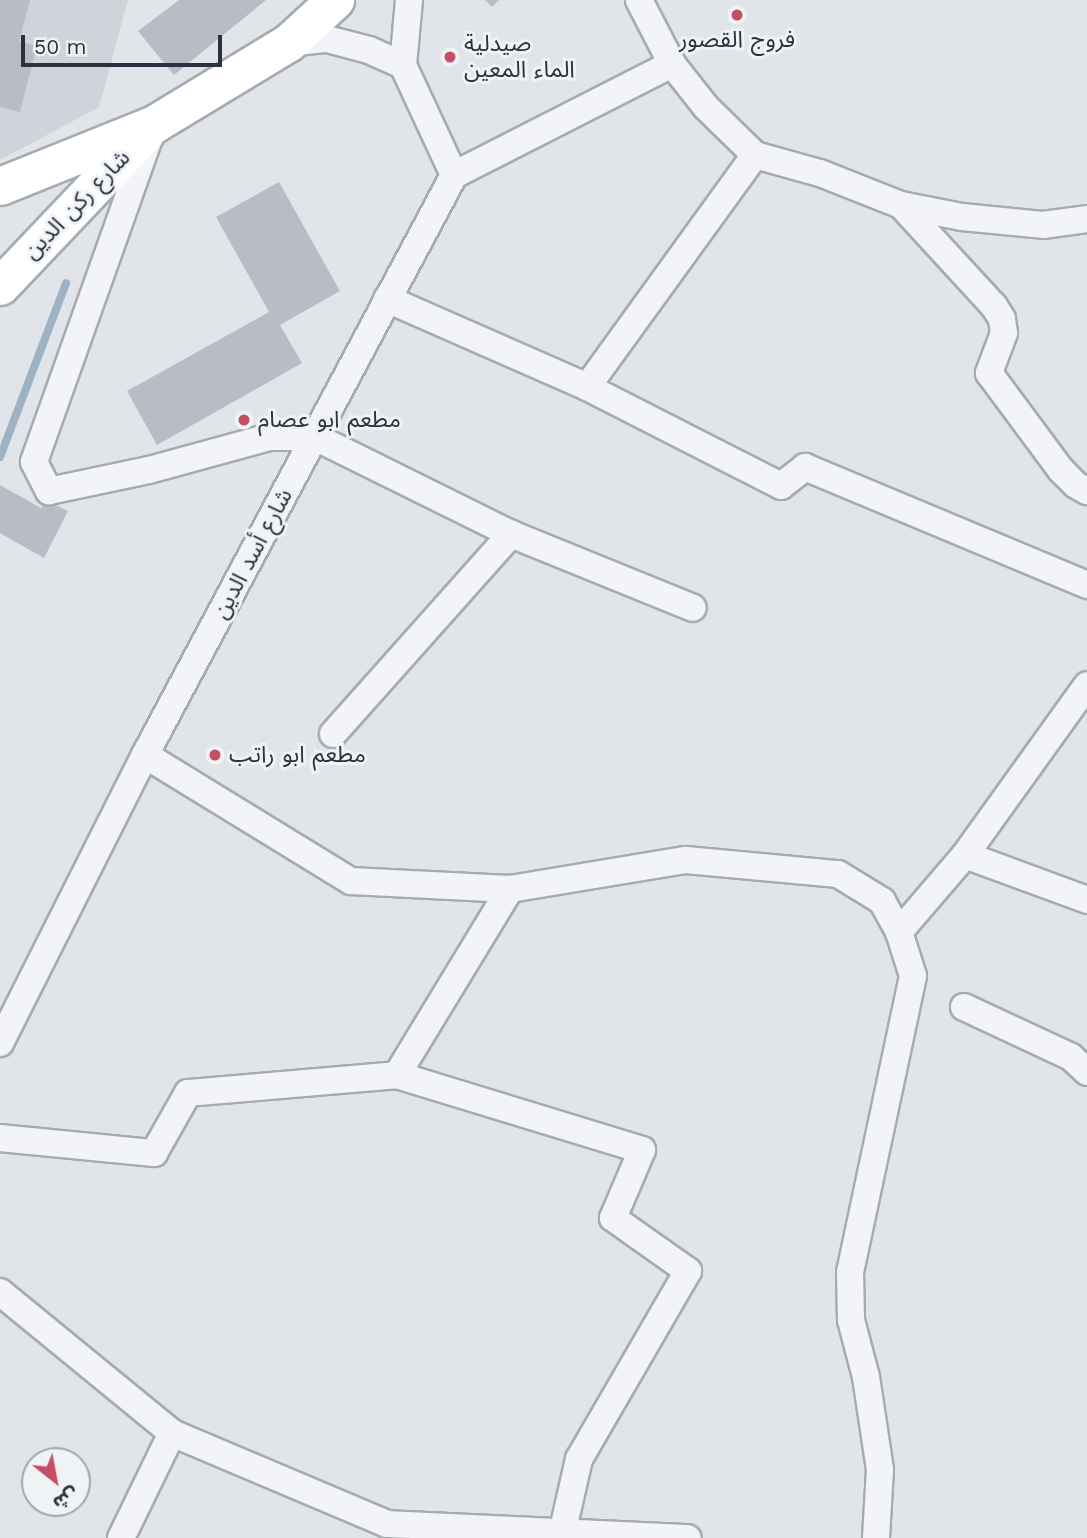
<!DOCTYPE html>
<html>
<head>
<meta charset="utf-8">
<style>
	body { margin:0 }
	#map { position:relative; width:1087px; height:1538px; overflow:hidden; background:#e1e4e8; font-family:"Work Sans","Noto Sans Arabic",sans-serif }
	div>[style] { position:absolute }
	.built>* { inset:0; background:#cfd3da }
	.stream>* { height:8px; margin:-4px; padding:0 4px; transform-origin:4px; border-radius:4px; background:#9eb2c6 }
	.building>* { inset:0; background:#b8bdc5 }
	.roads { filter:drop-shadow(2px 0 #a6abb2) drop-shadow(-2px 0 #a6abb2) drop-shadow(0 2px #a6abb2) drop-shadow(0 -2px #a6abb2) }
	.minor>* { height:26px; margin:-13px; padding:0 13px; transform-origin:13px; border-radius:13px; background:#f3f4f7 }
	.secondary>* { height:37px; margin:-18.5px; padding:0 18.5px; transform-origin:18.5px; border-radius:18.5px; background:#fff }
	.dots>* { width:19px; height:19px; translate:-50% -50%; box-sizing:border-box; border:4px solid #f0f3f6; border-radius:50% }
	span { translate:-50% -50%; white-space:nowrap; text-align:center; line-height:1.15; -webkit-text-stroke:6px #f0f3f6; paint-order:stroke }
	.poi-label { font-size:23px; color:#2a323f }
	.left { translate:0 -50%; text-align:left }
	.street-label { font-size:23px; color:#2a323f }
	.north { position:absolute; left:21px; top:1447px; width:70px; height:70px; box-sizing:border-box; background:#f0f3f6; border:2px solid #a1a6ad; border-radius:50%; rotate:149deg; font-size:19px; font-weight:700; line-height:28px; text-align:center; color:#2a323f }
	.north::after { content:''; display:block; margin:auto; width:24px; height:32px; background:#c54e62; clip-path:polygon(50% 0,100% 100%,50% 72%,0 100%) }
	.scale { position:absolute; left:21px; top:35px; width:201px; height:32px; box-sizing:border-box; border:4px solid #2a323f; border-top:0; padding-left:9px; font-size:21px; line-height:24px; white-space:nowrap; color:#2a323f; -webkit-text-stroke:5px #f0f3f6; paint-order:stroke }
</style>
</head>
<body>
<div id="map">
	<div class="built">
		<i style="clip-path:polygon(0 0,128px 0,99px 107px,0 160px)"></i>
	</div>
	<div class="stream">
		<i style="left:0;top:457px;width:186px;rotate:-69.2deg"></i>
	</div>
	<div class="building">
		<i style="clip-path:polygon(0 0,30px 0,19px 41px,37px 46px,20px 112px,0 107px)"></i>
		<i style="clip-path:polygon(179px 0,266px 0,174px 75px,138px 31px)"></i>
		<i style="clip-path:polygon(485px 0,499px 0,492px 7px)"></i>
		<i style="clip-path:polygon(279px 182px,340px 291px,280px 325px,302px 363px,157px 445px,127px 391px,269px 312px,216px 217px)"></i>
		<i style="clip-path:polygon(0 485px,41px 508px,45px 500px,68px 511px,44px 558px,0 533px)"></i>
	</div>
	<div class="roads">
		<div class="minor">
			<i style="left:288px;top:43px;width:39px;rotate:-6deg"></i>
			<i style="left:327px;top:39px;width:43px;rotate:14.7deg"></i>
			<i style="left:369px;top:50px;width:37px;rotate:24deg"></i>
			<i style="left:403px;top:65px;width:65px;rotate:-84.7deg"></i>
			<i style="left:151px;top:133px;width:349px;rotate:109.6deg"></i>
			<i style="left:34px;top:462px;width:33px;rotate:63deg"></i>
			<i style="left:49px;top:491px;width:102px;rotate:-11.9deg"></i>
			<i style="left:149px;top:470px;width:125px;rotate:-15.3deg"></i>
			<i style="left:270px;top:437px;width:45px"></i>
			<i style="left:315px;top:437px;width:219px;rotate:26.3deg"></i>
			<i style="left:511px;top:534px;width:196px;rotate:22.1deg"></i>
			<i style="left:755px;top:155px;width:67px;rotate:15.5deg"></i>
			<i style="left:820px;top:173px;width:87px;rotate:21.6deg"></i>
			<i style="left:901px;top:205px;width:62px;rotate:11.1deg"></i>
			<i style="left:962px;top:217px;width:81px;rotate:5.6deg"></i>
			<i style="left:1043px;top:225px;width:44px;rotate:-7.8deg"></i>
			<i style="left:454px;top:175px;width:245px;rotate:-27deg"></i>
			<i style="left:901px;top:205px;width:137px;rotate:47.4deg"></i>
			<i style="left:994px;top:306px;width:15px;rotate:58deg"></i>
			<i style="left:1002px;top:319px;width:14px;rotate:82deg"></i>
			<i style="left:1004px;top:333px;width:43px;rotate:110.6deg"></i>
			<i style="left:989px;top:373px;width:121px;rotate:53.4deg"></i>
			<i style="left:1061px;top:470px;width:21px;rotate:45deg"></i>
			<i style="left:1076px;top:485px;width:13px;rotate:29deg"></i>
			<i style="left:387px;top:299px;width:219px;rotate:23.7deg"></i>
			<i style="left:587px;top:387px;width:286px;rotate:-54.1deg"></i>
			<i style="left:755px;top:155px;width:69px;rotate:-135.6deg"></i>
			<i style="left:706px;top:107px;width:55px;rotate:-128.3deg"></i>
			<i style="left:672px;top:64px;width:72px;rotate:-117.3deg"></i>
			<i style="left:587px;top:387px;width:218px;rotate:27deg"></i>
			<i style="left:781px;top:486px;width:31px;rotate:-38deg"></i>
			<i style="left:805px;top:467px;width:306px;rotate:22.7deg"></i>
			<i style="left:333px;top:734px;width:268px;rotate:-48.3deg"></i>
			<i style="left:145px;top:755px;width:241px;rotate:31.5deg"></i>
			<i style="left:351px;top:881px;width:159px;rotate:2.9deg"></i>
			<i style="left:510px;top:889px;width:178px;rotate:-9.4deg"></i>
			<i style="left:686px;top:860px;width:153px;rotate:5.3deg"></i>
			<i style="left:838px;top:874px;width:52px;rotate:31.5deg"></i>
			<i style="left:882px;top:901px;width:35px;rotate:61deg"></i>
			<i style="left:899px;top:932px;width:46px;rotate:72.3deg"></i>
			<i style="left:913px;top:976px;width:303px;rotate:102deg"></i>
			<i style="left:850px;top:1272px;width:48px;rotate:88.8deg"></i>
			<i style="left:851px;top:1320px;width:59px;rotate:75.3deg"></i>
			<i style="left:866px;top:1377px;width:94px;rotate:81.4deg"></i>
			<i style="left:880px;top:1470px;width:68px;rotate:93.4deg"></i>
			<i style="left:965px;top:855px;width:130px;rotate:20.2deg"></i>
			<i style="left:899px;top:932px;width:101px;rotate:-49.4deg"></i>
			<i style="left:965px;top:855px;width:209px;rotate:-54.3deg"></i>
			<i style="left:964px;top:1007px;width:118px;rotate:25deg"></i>
			<i style="left:1071px;top:1057px;width:22px;rotate:43deg"></i>
			<i style="left:0;top:1043px;width:322px;rotate:-63.3deg"></i>
			<i style="left:145px;top:755px;width:657px;rotate:-61.95deg"></i>
			<i style="left:454px;top:175px;width:121px;rotate:-114.9deg"></i>
			<i style="left:397px;top:1075px;width:256px;rotate:17deg"></i>
			<i style="left:642px;top:1150px;width:74px;rotate:113.1deg"></i>
			<i style="left:613px;top:1218px;width:92px;rotate:35.2deg"></i>
			<i style="left:688px;top:1271px;width:217px;rotate:120.1deg"></i>
			<i style="left:579px;top:1459px;width:81px;rotate:102.8deg"></i>
			<i style="left:0;top:1138px;width:155px;rotate:5.6deg"></i>
			<i style="left:154px;top:1153px;width:69px;rotate:-60.5deg"></i>
			<i style="left:188px;top:1093px;width:210px;rotate:-4.9deg"></i>
			<i style="left:397px;top:1075px;width:218px;rotate:-58.7deg"></i>
			<i style="left:0;top:1292px;width:222px;rotate:39.3deg"></i>
			<i style="left:172px;top:1433px;width:233px;rotate:22.9deg"></i>
			<i style="left:387px;top:1524px;width:301px;rotate:2.7deg"></i>
			<i style="left:121px;top:1538px;width:117px;rotate:-64.1deg"></i>
		</div>
		<div class="secondary">
			<i style="left:0;top:186px;width:166px;rotate:-21.9deg"></i>
			<i style="left:154px;top:124px;width:157px;rotate:-31.2deg"></i>
			<i style="left:288px;top:43px;width:64px;rotate:-42.5deg"></i>
			<i style="left:0;top:286px;width:212px;rotate:-46.5deg"></i>
		</div>
	</div>
	<div class="dots">
		<i style="left:737px;top:15px;background:#c54e62"></i>
		<i style="left:450px;top:57px;background:#c54e62"></i>
		<i style="left:244px;top:420px;background:#c54e62"></i>
		<i style="left:215px;top:755px;background:#c54e62"></i>
	</div>
	<div class="poi-label">
		<span style="left:737px;top:40px">فروج القصور</span>
		<span class="left" style="left:464px;top:57px">صيدلية<br>الماء المعين</span>
		<span class="left" style="left:258px;top:420px">مطعم ابو عصام</span>
		<span class="left" style="left:229px;top:755px">مطعم ابو راتب</span>
	</div>
	<div class="street-label">
		<span style="left:77px;top:205px;rotate:-46deg">شارع ركن الدين</span>
		<span style="left:253px;top:554px;rotate:-62deg">شارع أسد الدين</span>
	</div>
	<div class="north">ش</div>
	<div class="scale">50 m</div>
</div>
</body>
</html>
